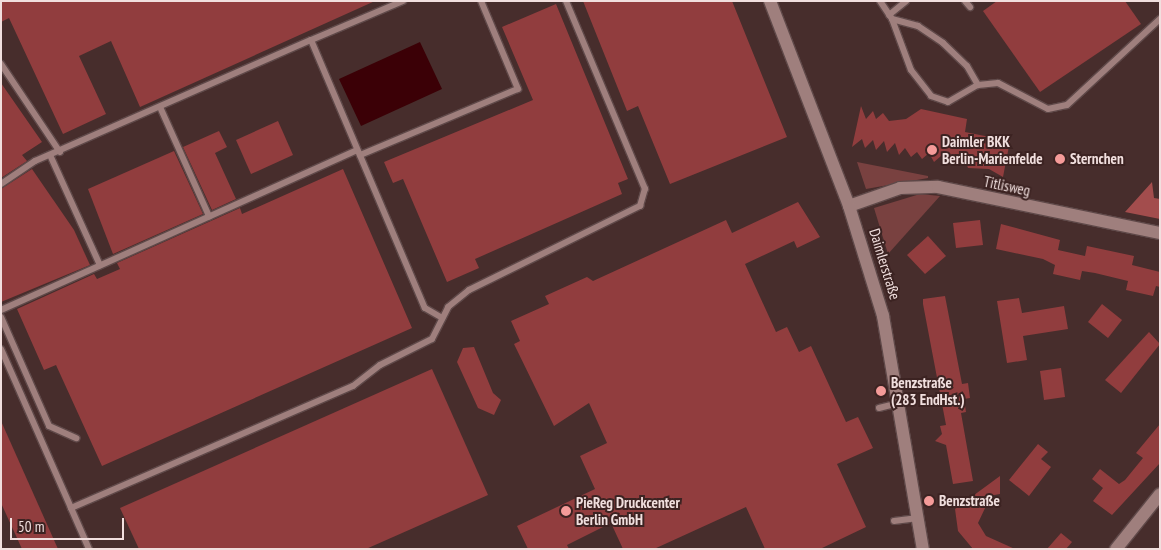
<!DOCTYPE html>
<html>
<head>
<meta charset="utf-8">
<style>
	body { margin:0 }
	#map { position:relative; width:1161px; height:550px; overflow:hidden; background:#472d2c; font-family:"PT Sans Narrow",sans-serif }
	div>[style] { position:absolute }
	.green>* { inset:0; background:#794140 }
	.forest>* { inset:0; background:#a34d4d }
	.water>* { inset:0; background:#3b0006 }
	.building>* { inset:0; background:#913d3e }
	.roads { filter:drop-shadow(1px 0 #5f4949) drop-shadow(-1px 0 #5f4949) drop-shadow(0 1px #5f4949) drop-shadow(0 -1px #5f4949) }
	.service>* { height:6px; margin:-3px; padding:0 3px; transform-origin:3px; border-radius:3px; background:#9f7f7d }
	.minor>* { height:12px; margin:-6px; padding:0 6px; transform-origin:6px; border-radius:6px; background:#9f7f7d }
	.tertiary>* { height:12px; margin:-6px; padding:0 6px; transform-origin:6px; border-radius:6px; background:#9f7f7d }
	.dots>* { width:14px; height:14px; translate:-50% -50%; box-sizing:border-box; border:2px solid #3c2322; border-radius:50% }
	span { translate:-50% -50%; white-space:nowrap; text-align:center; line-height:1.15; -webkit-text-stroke:4px #3c2322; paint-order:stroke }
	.poi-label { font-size:15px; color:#f1dfde; font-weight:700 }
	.left { translate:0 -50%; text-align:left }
	.street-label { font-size:15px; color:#f1dfde }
	.frame { position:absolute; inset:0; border:2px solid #f1dfde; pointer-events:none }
	.scale { position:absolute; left:10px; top:518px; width:114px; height:22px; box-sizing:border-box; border:2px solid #f1dfde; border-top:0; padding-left:6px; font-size:15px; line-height:18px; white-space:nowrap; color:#f1dfde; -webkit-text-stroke:4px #3c2322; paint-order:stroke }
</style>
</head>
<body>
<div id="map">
	<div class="green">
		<i style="clip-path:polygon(857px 162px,928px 176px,928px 178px,866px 189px)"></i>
		<i style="clip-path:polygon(920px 194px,940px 196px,888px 254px,874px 208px)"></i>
	</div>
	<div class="forest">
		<i style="clip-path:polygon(1152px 182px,1154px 198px,1160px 199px,1160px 219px,1125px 212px)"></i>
	</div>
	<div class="water">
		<i style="clip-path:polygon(420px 42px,442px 89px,361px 126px,339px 79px)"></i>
	</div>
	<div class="building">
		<i style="clip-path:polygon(1px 1px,375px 1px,140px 107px,111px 41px,79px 56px,106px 114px,63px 134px,9px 18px,1px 22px)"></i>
		<i style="clip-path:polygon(583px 1px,732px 1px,787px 137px,670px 184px,638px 106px,627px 111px)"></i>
		<i style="clip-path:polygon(997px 1px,1125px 1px,1141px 24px,1040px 92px,983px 11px)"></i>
		<i style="clip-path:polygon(556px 4px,628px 179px,618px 183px,622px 194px,475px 259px,479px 268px,447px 282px,403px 179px,393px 183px,384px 162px,533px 100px,502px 27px)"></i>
		<i style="clip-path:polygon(1px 83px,42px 142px,22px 155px,27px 161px,1px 178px)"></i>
		<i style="clip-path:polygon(861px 106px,866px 119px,873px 111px,876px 119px,883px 113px,889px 121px,906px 119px,921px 109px,967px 119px,965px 132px,1010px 141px,1003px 177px,989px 169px,968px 168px,966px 162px,944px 163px,941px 156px,934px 162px,929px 153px,922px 159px,917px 152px,911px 157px,905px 148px,899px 155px,895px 143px,887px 152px,884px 141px,876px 150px,873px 140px,865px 148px,862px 139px,852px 147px)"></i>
		<i style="clip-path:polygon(278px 121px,293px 155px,251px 174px,236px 140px)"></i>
		<i style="clip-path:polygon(219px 131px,227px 147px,215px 153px,236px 199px,212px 210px,183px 147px)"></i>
		<i style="clip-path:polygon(174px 151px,203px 214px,113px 254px,88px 189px)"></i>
		<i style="clip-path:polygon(32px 169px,74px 230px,90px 265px,1px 302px,1px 189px)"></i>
		<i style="clip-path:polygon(343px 169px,412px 328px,102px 466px,56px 365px,44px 370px,17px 309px,94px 274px,97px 279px,120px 269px,117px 263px,240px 208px,242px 214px)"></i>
		<i style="clip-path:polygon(798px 202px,820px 237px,797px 248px,794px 241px,745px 264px,776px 332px,787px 327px,799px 352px,811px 346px,846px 422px,858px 417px,873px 448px,837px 464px,866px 527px,820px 549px,765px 549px,746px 507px,654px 549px,623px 549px,611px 523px,567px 545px,569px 549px,528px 549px,517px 526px,595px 489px,580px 456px,607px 443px,589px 403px,554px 426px,514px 344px,520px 341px,511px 321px,549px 304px,545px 296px,587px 277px,593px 281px,726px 220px,732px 233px)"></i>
		<i style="clip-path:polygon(980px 220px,983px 245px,956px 248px,953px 223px)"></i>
		<i style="clip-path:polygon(1001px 224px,1060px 240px,1058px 250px,1085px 256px,1087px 246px,1134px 256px,1132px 265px,1160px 272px,1160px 287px,1156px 286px,1153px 296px,1126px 290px,1128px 281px,1095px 273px,1082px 271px,1080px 280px,1053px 274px,1055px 265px,1043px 259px,996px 249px)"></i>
		<i style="clip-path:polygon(928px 236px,946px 256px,925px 274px,907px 255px)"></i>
		<i style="clip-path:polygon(945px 296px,962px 384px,968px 383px,970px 398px,964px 399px,966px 412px,961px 413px,973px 481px,953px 484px,946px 445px,935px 441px,942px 434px,940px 426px,946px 425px,923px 304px,923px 299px)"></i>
		<i style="clip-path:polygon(1019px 298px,1022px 313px,1064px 306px,1068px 329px,1023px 336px,1027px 360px,1007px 363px,997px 301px)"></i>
		<i style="clip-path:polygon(1102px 304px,1122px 320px,1108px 338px,1088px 322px)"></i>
		<i style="clip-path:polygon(1149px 332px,1160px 344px,1121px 393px,1105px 380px)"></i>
		<i style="clip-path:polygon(474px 347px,493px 393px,501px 400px,494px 415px,478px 408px,457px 362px,463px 348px)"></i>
		<i style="clip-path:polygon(1061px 368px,1065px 397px,1044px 400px,1040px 371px)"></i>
		<i style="clip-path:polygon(432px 369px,488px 495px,366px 549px,139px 549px,120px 508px)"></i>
		<i style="clip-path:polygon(1px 421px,58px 549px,22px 549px,1px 503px)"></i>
		<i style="clip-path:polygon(1160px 424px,1160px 463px,1112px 515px,1093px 501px,1103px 488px,1092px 479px,1100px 469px,1119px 484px,1125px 480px,1143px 458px,1136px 453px)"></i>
		<i style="clip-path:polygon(1038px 444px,1048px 452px,1041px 459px,1051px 467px,1029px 496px,1009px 480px)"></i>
		<i style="clip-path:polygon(1000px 476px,1000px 494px,983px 497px,987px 504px,978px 523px,986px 536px,1015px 549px,973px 549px,958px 531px,955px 509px)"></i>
		<i style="clip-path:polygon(1061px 533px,1072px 542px,1066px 549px,1047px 549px)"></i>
	</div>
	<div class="roads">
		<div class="service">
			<i style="left:880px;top:1px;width:22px;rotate:56deg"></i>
			<i style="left:892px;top:19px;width:54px;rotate:69.6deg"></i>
			<i style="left:911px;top:70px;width:33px;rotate:52deg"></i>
			<i style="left:931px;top:96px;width:18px;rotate:19deg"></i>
			<i style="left:948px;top:102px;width:34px;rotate:-30deg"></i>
			<i style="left:978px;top:85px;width:20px;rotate:-6deg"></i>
			<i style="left:998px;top:83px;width:56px;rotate:27.5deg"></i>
			<i style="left:1048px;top:109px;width:19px;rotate:-12deg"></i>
			<i style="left:1067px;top:105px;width:127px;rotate:-42.8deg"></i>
			<i style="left:965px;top:1px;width:8px;rotate:50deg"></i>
			<i style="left:889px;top:15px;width:22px;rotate:-39deg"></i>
			<i style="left:892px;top:19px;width:27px;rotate:15deg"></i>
			<i style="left:918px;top:26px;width:30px;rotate:34deg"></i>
			<i style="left:943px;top:43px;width:33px;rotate:44deg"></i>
			<i style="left:967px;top:66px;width:22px;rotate:60deg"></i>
			<i style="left:311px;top:40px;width:100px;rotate:-23deg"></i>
			<i style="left:1px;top:64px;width:106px;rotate:56.2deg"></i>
			<i style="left:160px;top:107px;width:120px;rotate:65.8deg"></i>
			<i style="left:50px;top:155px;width:121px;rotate:65.6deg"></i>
			<i style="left:360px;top:155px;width:171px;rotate:-22.7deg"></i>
			<i style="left:518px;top:89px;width:95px;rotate:-112.8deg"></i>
			<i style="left:1px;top:184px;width:41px;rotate:-34.1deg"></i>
			<i style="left:35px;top:161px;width:301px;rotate:-23.7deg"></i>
			<i style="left:311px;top:40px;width:291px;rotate:67deg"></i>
			<i style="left:425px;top:308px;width:20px;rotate:30deg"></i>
			<i style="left:1px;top:310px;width:390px;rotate:-24.2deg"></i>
			<i style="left:1px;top:317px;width:119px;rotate:66.2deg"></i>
			<i style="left:49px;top:426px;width:30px;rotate:24deg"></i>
			<i style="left:1px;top:349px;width:174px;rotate:66.2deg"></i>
			<i style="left:71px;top:508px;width:307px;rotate:-23.4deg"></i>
			<i style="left:353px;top:386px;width:34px;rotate:-38deg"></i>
			<i style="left:380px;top:365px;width:58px;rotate:-26.6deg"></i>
			<i style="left:432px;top:339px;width:36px;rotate:-63deg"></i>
			<i style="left:448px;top:307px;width:27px;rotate:-39deg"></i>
			<i style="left:469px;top:290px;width:191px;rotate:-26.2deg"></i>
			<i style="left:640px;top:206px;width:18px;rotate:-74deg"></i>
			<i style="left:645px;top:189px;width:204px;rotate:-112.8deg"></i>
			<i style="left:879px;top:408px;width:21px;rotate:-14deg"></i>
			<i style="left:71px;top:508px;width:45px;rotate:66.3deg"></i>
			<i style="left:894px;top:521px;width:26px;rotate:-7deg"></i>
		</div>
		<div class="minor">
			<i style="left:849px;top:206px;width:54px;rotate:-19.4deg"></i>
			<i style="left:900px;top:188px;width:38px;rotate:-2deg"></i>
			<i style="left:938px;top:187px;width:227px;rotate:11.7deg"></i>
			<i style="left:1116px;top:549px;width:70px;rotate:-51.3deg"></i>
		</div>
		<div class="tertiary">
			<i style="left:770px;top:1px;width:220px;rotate:68.9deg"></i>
			<i style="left:849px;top:206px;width:115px;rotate:72.8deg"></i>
			<i style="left:883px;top:316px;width:236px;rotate:80.3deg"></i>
		</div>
	</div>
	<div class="dots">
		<i style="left:932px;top:150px;background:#f59b99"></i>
		<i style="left:1060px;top:159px;background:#f59b99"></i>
		<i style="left:881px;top:391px;background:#f59b99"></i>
		<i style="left:929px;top:501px;background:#f59b99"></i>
		<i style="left:566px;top:511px;background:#f59b99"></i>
	</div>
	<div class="poi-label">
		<span class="left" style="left:942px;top:150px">Daimler BKK<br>Berlin-Marienfelde</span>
		<span class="left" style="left:1070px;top:159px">Sternchen</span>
		<span class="left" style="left:891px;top:391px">Benzstraße<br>(283 EndHst.)</span>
		<span class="left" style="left:939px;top:501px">Benzstraße</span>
		<span class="left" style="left:576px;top:511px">PieReg Druckcenter<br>Berlin GmbH</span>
	</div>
	<div class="street-label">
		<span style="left:1007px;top:186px;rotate:12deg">Titlisweg</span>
		<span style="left:885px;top:264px;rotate:73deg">Daimlerstraße</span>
	</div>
	<div class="frame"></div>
	<div class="scale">50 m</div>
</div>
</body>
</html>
